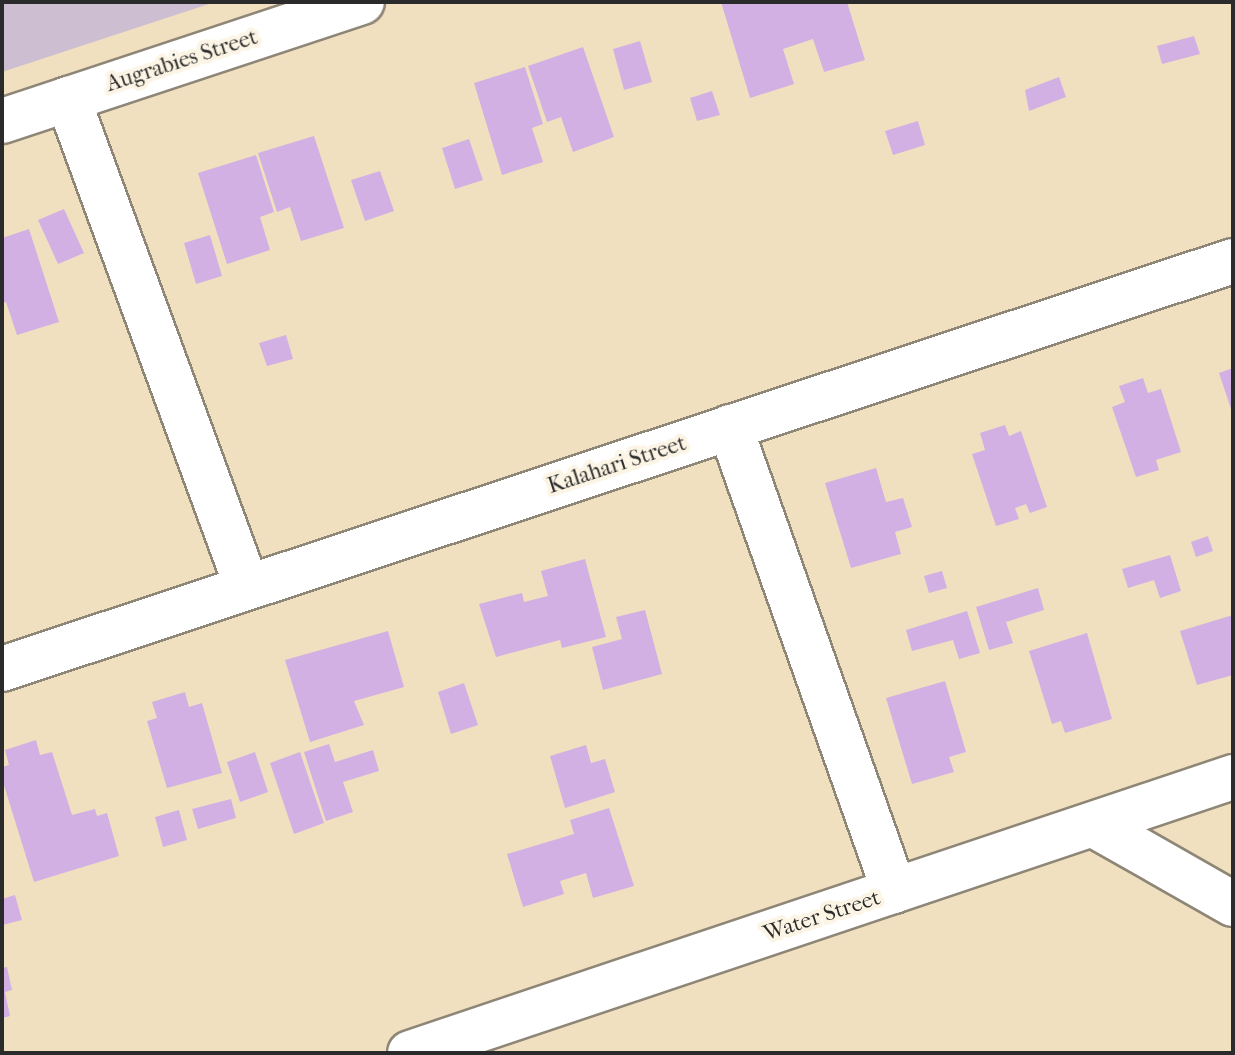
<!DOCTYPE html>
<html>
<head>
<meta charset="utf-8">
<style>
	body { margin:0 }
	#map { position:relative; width:1235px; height:1055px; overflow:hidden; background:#f0e0c0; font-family:"IM FELL French Canon",serif }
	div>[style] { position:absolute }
	.industrial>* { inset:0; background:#cdbed2 }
	.building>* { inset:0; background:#d2b0e3 }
	.roads { filter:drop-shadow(2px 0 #8e8676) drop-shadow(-2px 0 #8e8676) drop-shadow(0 2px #8e8676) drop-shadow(0 -2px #8e8676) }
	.minor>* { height:44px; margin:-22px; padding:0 22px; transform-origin:22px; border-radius:22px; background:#fff }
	span { translate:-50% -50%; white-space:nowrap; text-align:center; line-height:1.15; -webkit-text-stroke:8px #fcf5e5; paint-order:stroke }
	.street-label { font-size:22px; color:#2b2b2b }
	.frame { position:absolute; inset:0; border:4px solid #2b2b2b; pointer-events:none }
</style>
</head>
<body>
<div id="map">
	<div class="industrial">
		<i style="clip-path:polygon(2px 2px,215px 2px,2px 72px)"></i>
	</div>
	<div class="building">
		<i style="clip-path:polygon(721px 2px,847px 2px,865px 60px,824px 72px,813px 39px,783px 49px,794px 84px,750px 98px)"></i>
		<i style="clip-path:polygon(1194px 36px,1200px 54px,1162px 64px,1157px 46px)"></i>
		<i style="clip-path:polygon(640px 41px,652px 82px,624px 90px,613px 49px)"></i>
		<i style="clip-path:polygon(583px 47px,614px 137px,573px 152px,561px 117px,547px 122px,528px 66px)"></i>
		<i style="clip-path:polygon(525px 67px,543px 124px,532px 128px,543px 162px,502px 175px,474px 83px)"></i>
		<i style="clip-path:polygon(1059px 77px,1066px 97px,1029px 111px,1025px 90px)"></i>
		<i style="clip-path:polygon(712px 91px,720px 115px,697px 121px,690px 98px)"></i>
		<i style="clip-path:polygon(918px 121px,925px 145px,893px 155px,885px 131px)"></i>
		<i style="clip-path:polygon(314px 136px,344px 228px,301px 241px,290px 207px,277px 212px,258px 153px)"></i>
		<i style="clip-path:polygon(469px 139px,483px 180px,455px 189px,442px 148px)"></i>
		<i style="clip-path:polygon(256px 155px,274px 212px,260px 217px,270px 250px,227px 264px,198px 173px)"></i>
		<i style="clip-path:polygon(380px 171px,394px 211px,365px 221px,351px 180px)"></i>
		<i style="clip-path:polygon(64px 209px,84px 253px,58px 264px,38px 220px)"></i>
		<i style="clip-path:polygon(29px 229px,59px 322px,17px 335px,6px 302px,2px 303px,2px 238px)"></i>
		<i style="clip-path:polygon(210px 235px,222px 276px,196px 284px,184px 243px)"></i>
		<i style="clip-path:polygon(286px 335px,293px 359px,267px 366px,259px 343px)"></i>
		<i style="clip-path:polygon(1233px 368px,1233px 412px,1232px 412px,1219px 373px)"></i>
		<i style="clip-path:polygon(1143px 378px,1148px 393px,1161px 389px,1181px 452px,1156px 460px,1159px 470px,1136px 477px,1112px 407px,1125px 402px,1119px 386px)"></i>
		<i style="clip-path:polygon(1005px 425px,1009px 436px,1021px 431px,1047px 507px,1030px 513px,1026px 504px,1015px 508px,1019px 519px,996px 526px,972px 454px,985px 450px,980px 433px)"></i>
		<i style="clip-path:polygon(876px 468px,886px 502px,903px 498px,912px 527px,895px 532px,901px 554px,851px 568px,825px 483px)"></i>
		<i style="clip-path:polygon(1208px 536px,1213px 551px,1196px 557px,1191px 542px)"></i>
		<i style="clip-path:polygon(1170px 555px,1181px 591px,1160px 598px,1154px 580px,1128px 588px,1122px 569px)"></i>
		<i style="clip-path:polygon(585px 559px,606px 637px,562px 648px,560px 640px,496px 657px,479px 604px,522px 593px,524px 602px,548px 596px,541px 571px)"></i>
		<i style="clip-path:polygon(942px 571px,947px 588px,929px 593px,924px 576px)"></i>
		<i style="clip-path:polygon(1038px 588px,1044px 610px,1006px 622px,1013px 643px,989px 650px,976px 607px)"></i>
		<i style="clip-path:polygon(645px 610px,662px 674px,603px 690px,592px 647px,622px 639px,616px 617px)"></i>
		<i style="clip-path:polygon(967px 611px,980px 653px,959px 659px,953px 640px,912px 651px,906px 630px)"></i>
		<i style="clip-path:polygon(1233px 615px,1233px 675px,1197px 685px,1180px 631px)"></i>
		<i style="clip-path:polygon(388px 631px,404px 687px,354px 701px,364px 725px,310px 742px,285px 660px)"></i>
		<i style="clip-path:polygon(1087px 633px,1112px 719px,1065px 733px,1061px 721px,1052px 724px,1029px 651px)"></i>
		<i style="clip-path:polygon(945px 681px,966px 752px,949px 757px,954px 772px,912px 784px,886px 698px)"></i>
		<i style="clip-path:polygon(464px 683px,478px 725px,451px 734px,438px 692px)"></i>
		<i style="clip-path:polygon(185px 692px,189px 707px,202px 703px,222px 773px,167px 788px,147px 721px,157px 718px,152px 702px)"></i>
		<i style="clip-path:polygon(36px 740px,40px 755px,52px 752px,72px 815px,95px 809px,97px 816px,107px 813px,119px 856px,34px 882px,2px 779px,2px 767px,9px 765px,5px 750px)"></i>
		<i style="clip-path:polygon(329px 744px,335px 762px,373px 750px,379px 771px,343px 782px,353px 812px,326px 821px,304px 752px)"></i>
		<i style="clip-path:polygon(586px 745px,591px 763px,605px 759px,615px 792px,565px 808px,550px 756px)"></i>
		<i style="clip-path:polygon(255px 752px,268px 792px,240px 802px,227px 762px)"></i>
		<i style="clip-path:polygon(300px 752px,324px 823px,294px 834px,270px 763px)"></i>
		<i style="clip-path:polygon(231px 799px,236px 818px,198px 829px,192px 809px)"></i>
		<i style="clip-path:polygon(609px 808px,634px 886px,593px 898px,586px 873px,560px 881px,564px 894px,523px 907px,507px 854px,574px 834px,570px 820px)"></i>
		<i style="clip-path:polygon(179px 810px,187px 840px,163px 847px,155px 817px)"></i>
		<i style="clip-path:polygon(15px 895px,22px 920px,2px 925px,2px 899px)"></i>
		<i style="clip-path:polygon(7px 967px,12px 990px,5px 992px,10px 1016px,2px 1018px,2px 968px)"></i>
	</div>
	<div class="roads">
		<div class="minor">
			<i style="left:68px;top:99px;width:520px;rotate:69.86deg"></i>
			<i style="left:2px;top:121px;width:379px;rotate:-18.3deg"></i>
			<i style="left:730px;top:427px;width:492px;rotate:70.5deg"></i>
			<i style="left:2px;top:669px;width:1297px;rotate:-18.34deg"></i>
			<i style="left:1094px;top:825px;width:160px;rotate:29.6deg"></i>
			<i style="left:410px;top:1053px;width:868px;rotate:-18.54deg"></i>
		</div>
	</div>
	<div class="street-label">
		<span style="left:182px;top:61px;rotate:-18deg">Augrabies Street</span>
		<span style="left:617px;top:465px;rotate:-18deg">Kalahari Street</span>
		<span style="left:822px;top:916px;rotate:-18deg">Water Street</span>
	</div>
	<div class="frame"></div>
</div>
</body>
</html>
